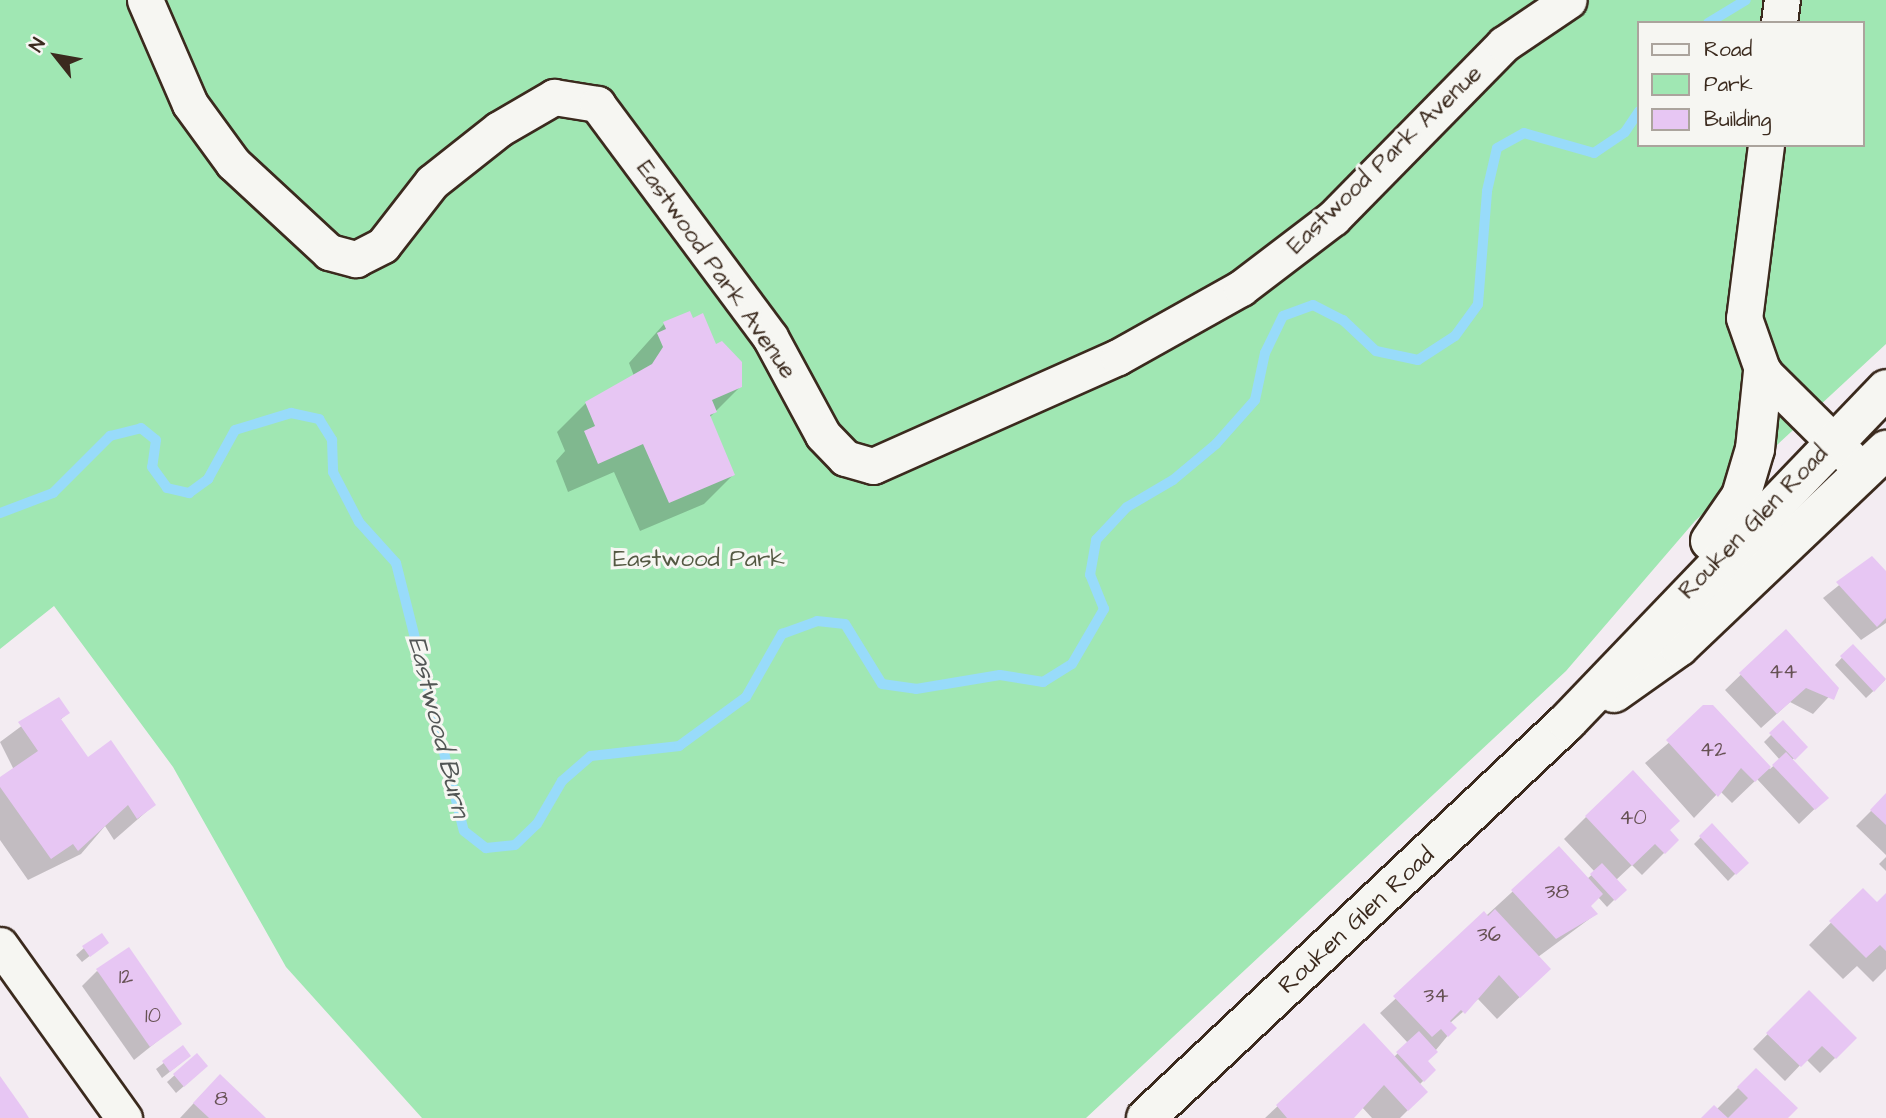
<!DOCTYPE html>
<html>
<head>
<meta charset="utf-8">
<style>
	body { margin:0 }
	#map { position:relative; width:1886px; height:1118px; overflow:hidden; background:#f3ecf2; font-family:"Architects Daughter",sans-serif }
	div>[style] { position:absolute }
	.green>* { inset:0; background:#a0e7b3 }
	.shadow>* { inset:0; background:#0003 }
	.stream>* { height:10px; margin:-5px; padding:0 5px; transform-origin:5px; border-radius:5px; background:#98dbfa }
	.building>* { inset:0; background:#e7c6f3 }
	.roads { filter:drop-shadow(2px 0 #3b2a1e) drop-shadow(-2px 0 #3b2a1e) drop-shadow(0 2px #3b2a1e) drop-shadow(0 -2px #3b2a1e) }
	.minor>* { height:35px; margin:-17.5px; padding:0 17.5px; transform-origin:17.5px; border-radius:17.5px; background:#f6f6f2 }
	.major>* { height:38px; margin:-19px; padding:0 19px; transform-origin:19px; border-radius:19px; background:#f6f6f2 }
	span { translate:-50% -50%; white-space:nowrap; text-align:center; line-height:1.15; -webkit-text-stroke:6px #f6f6f2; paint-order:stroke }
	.number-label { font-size:21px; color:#665153 }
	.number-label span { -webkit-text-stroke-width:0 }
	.street-label { font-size:24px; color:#3b2a1e }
	.park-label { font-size:24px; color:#545943 }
	.water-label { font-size:26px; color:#525655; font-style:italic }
	.legend { position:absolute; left:1637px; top:21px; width:228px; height:126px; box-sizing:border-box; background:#f6f6f2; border:2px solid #aba49d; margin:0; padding:9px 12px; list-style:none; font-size:21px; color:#3b2a1e }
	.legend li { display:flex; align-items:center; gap:14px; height:35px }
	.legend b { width:35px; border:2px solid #aba49d }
	.north { position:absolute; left:21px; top:21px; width:70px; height:70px; -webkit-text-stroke:5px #f6f6f2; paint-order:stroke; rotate:301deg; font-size:19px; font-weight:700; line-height:28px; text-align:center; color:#3b2a1e }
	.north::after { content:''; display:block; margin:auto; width:24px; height:32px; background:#3b2a1e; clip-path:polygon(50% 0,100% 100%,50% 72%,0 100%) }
</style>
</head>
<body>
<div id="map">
	<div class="green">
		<i style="clip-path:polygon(evenodd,0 0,1886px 0,1886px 344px,1695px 521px,1566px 671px,1086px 1118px,422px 1118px,286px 967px,173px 767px,54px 606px,0 649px,0 0,1639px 23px,1863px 23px,1863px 145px,1639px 145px,1639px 23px)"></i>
	</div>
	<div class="shadow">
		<i style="clip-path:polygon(664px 324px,715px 346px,740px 387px,709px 418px,733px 475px,704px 504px,640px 531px,614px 472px,568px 492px,556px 461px,565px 451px,557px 432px,586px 403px,634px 376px,629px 363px)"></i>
		<i style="clip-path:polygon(1872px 559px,1886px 574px,1886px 623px,1861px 640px,1823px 598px)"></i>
		<i style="clip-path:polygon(1786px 631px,1837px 688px,1813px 714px,1790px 702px,1761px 728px,1725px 690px)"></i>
		<i style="clip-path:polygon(1853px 646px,1885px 680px,1866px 698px,1835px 665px)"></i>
		<i style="clip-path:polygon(58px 699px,68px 713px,60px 720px,87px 760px,154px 805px,114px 840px,105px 826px,81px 854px,28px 880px,0 840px,0 779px,14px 770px,0 742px)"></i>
		<i style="clip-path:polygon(1712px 706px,1770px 769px,1780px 760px,1764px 742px,1783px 723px,1806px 747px,1791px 761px,1826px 798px,1799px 824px,1757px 779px,1732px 803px,1720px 791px,1694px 818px,1645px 763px)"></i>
		<i style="clip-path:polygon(1886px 796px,1886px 855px,1856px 826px)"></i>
		<i style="clip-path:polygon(1586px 817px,1668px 830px,1677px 840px,1642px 875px,1632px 865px,1616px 880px,1625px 889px,1607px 907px,1598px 897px,1588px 906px,1596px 914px,1538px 957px,1526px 991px,1497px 1019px,1478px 999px,1450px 1023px,1454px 1028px,1426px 1062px,1434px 1070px,1419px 1085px,1426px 1092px,1400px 1118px,1372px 1118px,1361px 1106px,1348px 1118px,1265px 1118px,1364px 1026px,1393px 1058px,1408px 1043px,1380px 1013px,1559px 849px,1587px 879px,1595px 872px,1564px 839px)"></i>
		<i style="clip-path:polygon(1712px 826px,1746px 863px,1728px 881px,1694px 844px)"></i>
		<i style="clip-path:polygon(1886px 857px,1886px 871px,1879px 864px)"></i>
		<i style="clip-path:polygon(1863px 890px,1877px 904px,1886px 895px,1886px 969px,1873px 982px,1857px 966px,1843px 979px,1809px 945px)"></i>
		<i style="clip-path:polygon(106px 943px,82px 962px,76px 955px,84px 948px)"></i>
		<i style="clip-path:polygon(97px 971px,180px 1023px,134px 1060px,82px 986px)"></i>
		<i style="clip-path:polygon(1809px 992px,1855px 1038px,1820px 1073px,1806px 1059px,1785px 1081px,1753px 1049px)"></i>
		<i style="clip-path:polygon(183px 1048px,181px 1063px,162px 1078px,156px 1069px)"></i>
		<i style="clip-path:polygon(196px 1056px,199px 1073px,176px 1093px,167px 1082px)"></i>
		<i style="clip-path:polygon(1756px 1070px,1786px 1118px,1704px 1118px,1717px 1109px)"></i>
		<i style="clip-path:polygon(205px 1091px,264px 1118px,180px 1118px)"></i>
	</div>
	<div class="stream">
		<i style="left:1708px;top:23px;width:44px;rotate:-31.2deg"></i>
		<i style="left:0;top:513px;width:57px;rotate:-20.7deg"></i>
		<i style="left:53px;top:493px;width:81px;rotate:-45deg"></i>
		<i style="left:110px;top:436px;width:32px;rotate:-14deg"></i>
		<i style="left:141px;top:428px;width:19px;rotate:39deg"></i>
		<i style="left:156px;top:440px;width:27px;rotate:98deg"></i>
		<i style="left:152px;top:467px;width:26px;rotate:54deg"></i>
		<i style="left:167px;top:488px;width:23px;rotate:13deg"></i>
		<i style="left:189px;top:493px;width:24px;rotate:-36deg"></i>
		<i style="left:208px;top:479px;width:56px;rotate:-61.1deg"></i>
		<i style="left:235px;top:430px;width:59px;rotate:-16.9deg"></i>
		<i style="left:291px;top:413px;width:29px;rotate:12deg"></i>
		<i style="left:319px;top:419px;width:25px;rotate:58deg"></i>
		<i style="left:332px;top:440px;width:32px;rotate:88deg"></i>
		<i style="left:333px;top:472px;width:56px;rotate:62.5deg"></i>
		<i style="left:359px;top:522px;width:55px;rotate:47.9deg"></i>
		<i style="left:396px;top:563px;width:276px;rotate:75.8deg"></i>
		<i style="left:464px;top:831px;width:28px;rotate:38deg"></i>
		<i style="left:486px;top:848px;width:29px;rotate:-6deg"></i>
		<i style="left:515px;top:845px;width:30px;rotate:-44deg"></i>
		<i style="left:537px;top:824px;width:50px;rotate:-59.8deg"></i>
		<i style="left:562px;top:781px;width:38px;rotate:-41deg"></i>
		<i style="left:591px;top:756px;width:89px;rotate:-6.5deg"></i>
		<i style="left:679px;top:746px;width:83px;rotate:-36.2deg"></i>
		<i style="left:746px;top:697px;width:73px;rotate:-60.3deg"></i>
		<i style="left:782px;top:634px;width:37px;rotate:-20deg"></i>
		<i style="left:817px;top:621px;width:28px;rotate:6deg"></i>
		<i style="left:845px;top:624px;width:70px;rotate:58.3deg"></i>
		<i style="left:882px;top:684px;width:34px;rotate:8deg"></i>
		<i style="left:916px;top:689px;width:85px;rotate:-9.5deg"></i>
		<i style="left:1000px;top:675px;width:44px;rotate:9.2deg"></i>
		<i style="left:1043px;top:682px;width:34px;rotate:-32deg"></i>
		<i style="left:1072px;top:664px;width:64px;rotate:-59.8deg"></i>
		<i style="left:1104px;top:609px;width:37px;rotate:-112deg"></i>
		<i style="left:1090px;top:575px;width:36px;rotate:-80deg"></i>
		<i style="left:1096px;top:540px;width:45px;rotate:-46.8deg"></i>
		<i style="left:1127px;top:507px;width:53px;rotate:-30.4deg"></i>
		<i style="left:1173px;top:480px;width:56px;rotate:-39.9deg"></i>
		<i style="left:1216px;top:444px;width:59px;rotate:-48.4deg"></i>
		<i style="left:1255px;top:400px;width:48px;rotate:-78deg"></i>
		<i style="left:1265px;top:353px;width:41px;rotate:-64.1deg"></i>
		<i style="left:1283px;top:316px;width:32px;rotate:-20deg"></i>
		<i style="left:1313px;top:305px;width:34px;rotate:27deg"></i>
		<i style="left:1343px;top:320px;width:45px;rotate:43.2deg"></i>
		<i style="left:1376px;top:351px;width:43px;rotate:12.1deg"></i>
		<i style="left:1418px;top:360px;width:44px;rotate:-33deg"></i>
		<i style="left:1455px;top:336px;width:39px;rotate:-54deg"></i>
		<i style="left:1478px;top:304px;width:113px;rotate:-85.4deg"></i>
		<i style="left:1487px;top:191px;width:44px;rotate:-76.9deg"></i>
		<i style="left:1497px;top:148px;width:31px;rotate:-29deg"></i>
		<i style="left:1524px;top:133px;width:73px;rotate:15.9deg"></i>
		<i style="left:1594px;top:153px;width:37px;rotate:-34deg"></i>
		<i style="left:1625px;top:132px;width:25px;rotate:-56deg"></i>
	</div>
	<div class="building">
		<i style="clip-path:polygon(690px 311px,693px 318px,703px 313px,716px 344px,722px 341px,742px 362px,742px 387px,712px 400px,717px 412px,710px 415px,735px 475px,669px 503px,643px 444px,598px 464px,584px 431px,595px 426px,585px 402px,652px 364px,663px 347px,657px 333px,666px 329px,663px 322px)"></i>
		<i style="clip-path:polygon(1872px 556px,1886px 571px,1886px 618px,1877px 627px,1836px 582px)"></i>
		<i style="clip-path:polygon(1786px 629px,1839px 688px,1834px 700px,1806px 688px,1777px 714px,1739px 673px)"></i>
		<i style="clip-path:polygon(1853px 644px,1886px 679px,1874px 692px,1840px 656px)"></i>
		<i style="clip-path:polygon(59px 697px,70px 713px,61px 719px,88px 757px,111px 740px,156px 805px,137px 819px,128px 805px,78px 851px,73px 844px,51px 859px,0 787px,0 777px,38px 751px,18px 722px)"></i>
		<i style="clip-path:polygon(1703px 705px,1713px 705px,1771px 767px,1755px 782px,1741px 768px,1718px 797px,1666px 740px)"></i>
		<i style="clip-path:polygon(1783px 720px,1808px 747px,1795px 760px,1769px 733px)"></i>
		<i style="clip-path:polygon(1786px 752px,1829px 798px,1815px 810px,1772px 765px)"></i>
		<i style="clip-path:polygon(1633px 770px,1680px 821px,1670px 830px,1679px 840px,1665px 854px,1655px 844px,1632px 866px,1585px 816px)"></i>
		<i style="clip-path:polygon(1886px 793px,1886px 825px,1870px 810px)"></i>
		<i style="clip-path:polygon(1712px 823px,1749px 863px,1736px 875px,1699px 836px)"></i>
		<i style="clip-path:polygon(1559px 846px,1603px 894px,1591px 906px,1598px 914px,1556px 939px,1511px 890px)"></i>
		<i style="clip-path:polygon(1602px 863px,1627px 890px,1615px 901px,1590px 874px)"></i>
		<i style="clip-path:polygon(1863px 888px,1877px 902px,1886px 893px,1886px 951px,1880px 945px,1866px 958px,1829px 921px)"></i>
		<i style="clip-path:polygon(1495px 909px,1551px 969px,1520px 998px,1499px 975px,1465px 1014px,1461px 1010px,1450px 1021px,1457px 1028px,1448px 1037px,1441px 1029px,1432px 1037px,1393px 996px,1484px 911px,1488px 916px)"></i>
		<i style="clip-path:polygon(102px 933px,109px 943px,90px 957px,82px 946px)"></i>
		<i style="clip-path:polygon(129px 947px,182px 1024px,150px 1047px,96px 969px)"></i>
		<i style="clip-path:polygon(1809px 990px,1857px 1038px,1836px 1059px,1822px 1046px,1801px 1067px,1766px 1033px)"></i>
		<i style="clip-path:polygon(1364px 1023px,1428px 1092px,1408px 1111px,1384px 1085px,1354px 1118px,1287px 1118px,1276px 1105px)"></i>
		<i style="clip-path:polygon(1419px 1031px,1438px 1052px,1428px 1061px,1436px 1070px,1424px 1082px,1396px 1052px)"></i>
		<i style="clip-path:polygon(183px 1045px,191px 1056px,170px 1072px,162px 1061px)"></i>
		<i style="clip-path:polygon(197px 1053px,208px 1066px,184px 1087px,173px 1074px)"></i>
		<i style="clip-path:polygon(1756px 1068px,1798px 1108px,1788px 1118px,1728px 1118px,1748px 1098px,1737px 1087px)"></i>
		<i style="clip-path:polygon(220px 1074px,266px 1118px,209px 1118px,193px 1103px)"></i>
		<i style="clip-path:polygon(0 1076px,24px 1110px,29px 1118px,0 1118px)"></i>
		<i style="clip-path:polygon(1714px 1105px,1728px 1118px,1701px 1118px)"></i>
	</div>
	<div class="roads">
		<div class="minor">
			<i style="left:145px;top:0;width:113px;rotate:66.6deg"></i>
			<i style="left:190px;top:104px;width:73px;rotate:53.9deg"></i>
			<i style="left:233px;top:163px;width:131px;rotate:42.8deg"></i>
			<i style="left:329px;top:252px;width:28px;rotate:15deg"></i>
			<i style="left:356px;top:259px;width:30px;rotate:-27deg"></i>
			<i style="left:383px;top:245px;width:80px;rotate:-52.1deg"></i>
			<i style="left:432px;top:182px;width:85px;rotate:-38.3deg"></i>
			<i style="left:499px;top:129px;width:64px;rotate:-30.2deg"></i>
			<i style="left:554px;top:97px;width:44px;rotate:9.2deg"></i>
			<i style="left:597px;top:104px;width:290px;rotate:53.4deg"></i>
			<i style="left:770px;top:337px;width:111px;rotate:61.6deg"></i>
			<i style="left:823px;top:435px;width:32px;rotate:46deg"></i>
			<i style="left:845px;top:458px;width:29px;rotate:16deg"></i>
			<i style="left:873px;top:466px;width:268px;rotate:-24deg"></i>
			<i style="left:1118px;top:357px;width:141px;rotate:-29.3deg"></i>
			<i style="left:1241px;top:288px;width:116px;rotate:-37.3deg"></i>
			<i style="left:1333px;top:218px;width:244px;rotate:-45.5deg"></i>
			<i style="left:1504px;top:44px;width:78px;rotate:-34.1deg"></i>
			<i style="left:1779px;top:23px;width:23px;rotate:-83deg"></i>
			<i style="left:1766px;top:145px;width:174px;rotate:97.2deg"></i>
			<i style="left:1744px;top:318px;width:57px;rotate:70.6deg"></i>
			<i style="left:1763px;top:372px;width:141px;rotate:44.7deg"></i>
			<i style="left:0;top:945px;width:213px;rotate:54.4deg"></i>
		</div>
		<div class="major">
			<i style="left:1710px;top:541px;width:55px;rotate:-55.4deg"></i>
			<i style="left:1741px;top:496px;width:49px;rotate:-73.4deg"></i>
			<i style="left:1755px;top:449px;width:77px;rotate:-84.1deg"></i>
			<i style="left:1614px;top:693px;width:80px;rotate:-35.3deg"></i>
			<i style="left:1679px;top:647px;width:286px;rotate:-43.6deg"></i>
			<i style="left:1146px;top:1118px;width:578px;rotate:-43.25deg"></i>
			<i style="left:1567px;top:722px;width:461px;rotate:-46.2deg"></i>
		</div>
	</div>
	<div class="number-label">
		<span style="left:1783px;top:672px">44</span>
		<span style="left:1713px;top:750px">42</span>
		<span style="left:1633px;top:818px">40</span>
		<span style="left:1557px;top:892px">38</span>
		<span style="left:1489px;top:935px">36</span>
		<span style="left:126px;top:977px">12</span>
		<span style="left:1436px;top:996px">34</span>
		<span style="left:153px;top:1016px">10</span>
		<span style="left:221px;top:1099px">8</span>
	</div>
	<div class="street-label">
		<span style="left:1385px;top:160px;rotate:-44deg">Eastwood Park Avenue</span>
		<span style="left:716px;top:270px;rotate:55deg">Eastwood Park Avenue</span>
		<span style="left:1754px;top:523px;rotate:-46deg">Rouken Glen Road</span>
		<span style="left:1357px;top:921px;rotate:-43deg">Rouken Glen Road</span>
	</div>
	<div class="park-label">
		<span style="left:699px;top:560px">Eastwood Park</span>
	</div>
	<div class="water-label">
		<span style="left:438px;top:727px;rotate:76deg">Eastwood Burn</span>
	</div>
	<ul class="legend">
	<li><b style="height:9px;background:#f6f6f2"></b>Road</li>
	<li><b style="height:19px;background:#a0e7b3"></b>Park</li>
	<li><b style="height:19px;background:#e7c6f3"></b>Building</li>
	</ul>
	<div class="north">N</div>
</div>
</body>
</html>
